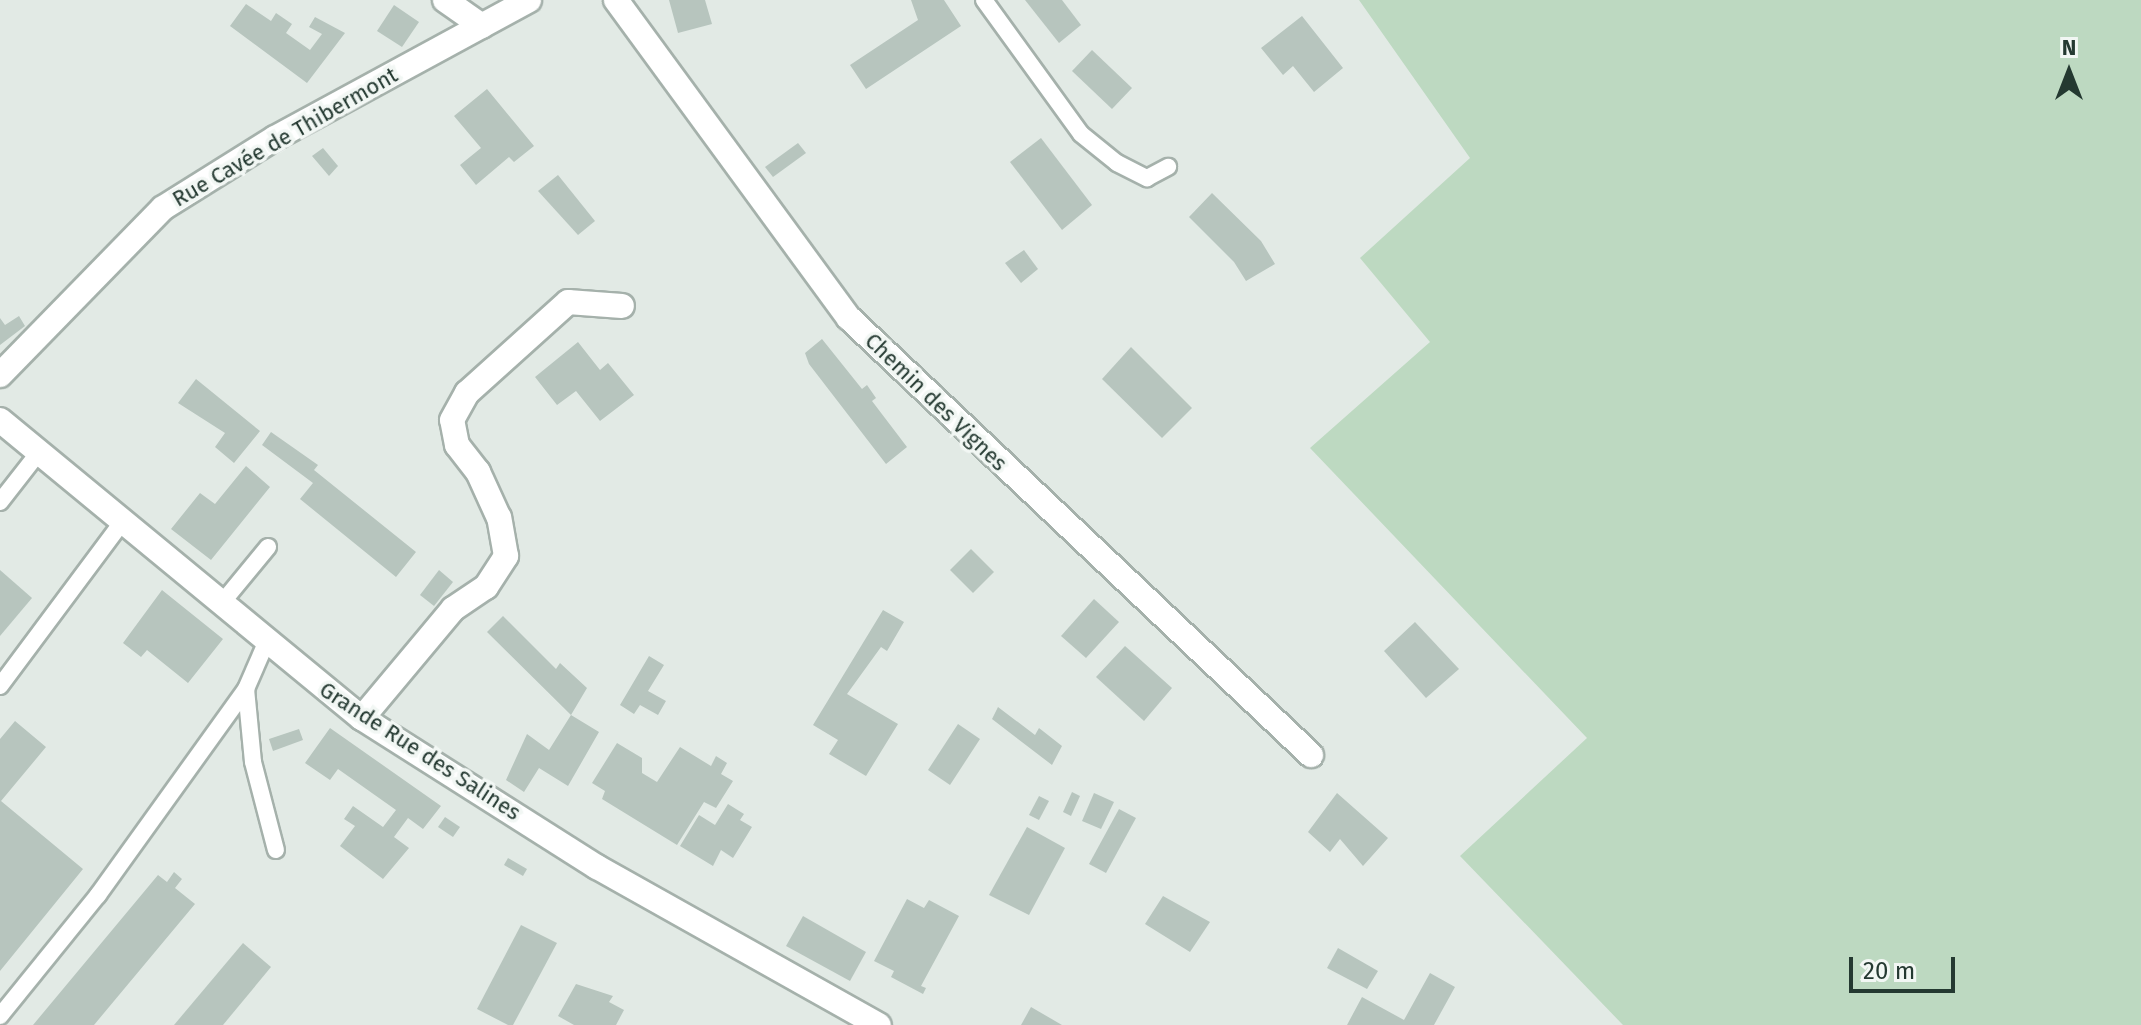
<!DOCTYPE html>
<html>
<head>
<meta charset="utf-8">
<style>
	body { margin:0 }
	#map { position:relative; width:2141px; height:1025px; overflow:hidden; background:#e2eae5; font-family:"Fira Sans",sans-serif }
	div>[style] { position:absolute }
	.green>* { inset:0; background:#bdd9c1 }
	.building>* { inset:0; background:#b7c5be }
	.roads { filter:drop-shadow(2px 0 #a5b1ab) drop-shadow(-2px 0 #a5b1ab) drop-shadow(0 2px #a5b1ab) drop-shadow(0 -2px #a5b1ab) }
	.lane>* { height:16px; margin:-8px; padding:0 8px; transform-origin:8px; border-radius:8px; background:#fff }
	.street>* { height:24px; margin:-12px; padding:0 12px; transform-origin:12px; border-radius:12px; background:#fff }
	.secondary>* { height:24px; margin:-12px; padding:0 12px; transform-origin:12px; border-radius:12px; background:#fff }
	span { translate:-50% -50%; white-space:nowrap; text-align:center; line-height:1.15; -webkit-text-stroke:7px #f2f7f4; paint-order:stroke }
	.street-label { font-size:22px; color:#243931 }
	.north { position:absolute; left:2029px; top:32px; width:80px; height:80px; -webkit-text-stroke:6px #f2f7f4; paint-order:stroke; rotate:0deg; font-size:22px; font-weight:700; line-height:32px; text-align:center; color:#243931 }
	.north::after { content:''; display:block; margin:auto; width:28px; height:36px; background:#243931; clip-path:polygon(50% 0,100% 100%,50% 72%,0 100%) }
	.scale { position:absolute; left:1849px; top:957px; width:106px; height:36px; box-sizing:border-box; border:4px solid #243931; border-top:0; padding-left:10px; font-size:24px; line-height:28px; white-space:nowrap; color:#243931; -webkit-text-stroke:6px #f2f7f4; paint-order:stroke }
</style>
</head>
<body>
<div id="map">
	<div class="green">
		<i style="clip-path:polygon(1359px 0,2141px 0,2141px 1025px,1623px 1025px,1460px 856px,1587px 738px,1310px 448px,1430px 342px,1360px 258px,1470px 158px)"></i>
	</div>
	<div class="building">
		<i style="clip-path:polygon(669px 0,705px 0,712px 24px,678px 33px)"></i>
		<i style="clip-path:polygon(911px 0,944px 0,961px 26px,866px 89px,850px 65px,918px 20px)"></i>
		<i style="clip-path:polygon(1025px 0,1062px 0,1081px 25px,1059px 43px)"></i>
		<i style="clip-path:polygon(246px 4px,271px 21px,276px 13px,292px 24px,286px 33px,310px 50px,322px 34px,309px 27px,315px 17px,345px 33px,307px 83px,230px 26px)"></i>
		<i style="clip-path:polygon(394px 5px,419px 22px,402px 47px,377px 31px)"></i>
		<i style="clip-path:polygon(1302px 16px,1343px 68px,1314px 92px,1293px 66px,1283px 75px,1261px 48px)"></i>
		<i style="clip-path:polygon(1092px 50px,1132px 88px,1112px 109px,1072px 71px)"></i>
		<i style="clip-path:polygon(487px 89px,534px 146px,514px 162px,509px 157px,476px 185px,460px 165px,481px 148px,454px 116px)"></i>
		<i style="clip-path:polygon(1041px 138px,1092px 205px,1062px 230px,1010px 162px)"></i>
		<i style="clip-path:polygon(798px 143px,806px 153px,773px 177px,765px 167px)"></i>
		<i style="clip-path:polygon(323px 148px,338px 166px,329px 176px,312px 156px)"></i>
		<i style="clip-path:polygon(558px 175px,595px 221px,578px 235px,538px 191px)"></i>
		<i style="clip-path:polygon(1212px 193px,1261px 241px,1275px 264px,1246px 281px,1234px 262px,1189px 217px)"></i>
		<i style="clip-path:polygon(1024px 250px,1038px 269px,1021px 283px,1005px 263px)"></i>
		<i style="clip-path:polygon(19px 316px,25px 326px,0 345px,0 318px,5px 325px)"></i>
		<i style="clip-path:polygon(822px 339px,862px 389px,867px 385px,876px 398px,872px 401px,907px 447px,886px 464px,809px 364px,805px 353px)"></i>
		<i style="clip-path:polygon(578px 342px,600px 370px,608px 363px,634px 395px,600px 421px,576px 391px,557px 405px,535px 377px)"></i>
		<i style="clip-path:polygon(1131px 347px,1192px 408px,1162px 438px,1102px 379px)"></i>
		<i style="clip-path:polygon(196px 379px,260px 431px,234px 463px,215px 447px,225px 433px,178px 403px)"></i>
		<i style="clip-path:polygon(271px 432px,318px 465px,314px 470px,416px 552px,396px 577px,300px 499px,313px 483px,262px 445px)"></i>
		<i style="clip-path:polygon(246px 466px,270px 487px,211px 560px,171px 529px,200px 493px,215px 504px)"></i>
		<i style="clip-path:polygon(971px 549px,994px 572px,973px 593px,950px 570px)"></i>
		<i style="clip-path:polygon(0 570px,32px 598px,0 636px)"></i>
		<i style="clip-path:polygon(439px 570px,453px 582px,434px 606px,420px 595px)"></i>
		<i style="clip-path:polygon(162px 590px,223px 639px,188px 683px,147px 650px,141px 657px,123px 643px)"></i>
		<i style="clip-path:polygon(1094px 599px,1119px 622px,1086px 658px,1061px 636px)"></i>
		<i style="clip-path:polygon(883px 610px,904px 622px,887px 651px,881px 647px,847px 694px,898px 724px,866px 776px,829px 754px,838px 740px,813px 725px)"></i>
		<i style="clip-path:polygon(503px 616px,556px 669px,560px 663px,587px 688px,571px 715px,599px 732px,568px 786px,539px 768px,524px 792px,506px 780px,527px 734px,549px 750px,571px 715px,487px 632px)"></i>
		<i style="clip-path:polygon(1415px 622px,1459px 669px,1426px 698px,1384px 651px)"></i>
		<i style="clip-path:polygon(1125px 646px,1172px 688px,1144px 721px,1096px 677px)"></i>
		<i style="clip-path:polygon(649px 656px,664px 665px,648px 691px,666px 701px,658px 715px,640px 705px,634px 714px,620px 705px)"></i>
		<i style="clip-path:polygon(998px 707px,1035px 735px,1039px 728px,1062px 746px,1052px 765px,992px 719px)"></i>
		<i style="clip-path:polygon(15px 721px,46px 747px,1px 801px,83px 869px,0 971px,0 739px)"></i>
		<i style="clip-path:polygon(958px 724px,980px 739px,950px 785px,928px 770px)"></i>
		<i style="clip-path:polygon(330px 728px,441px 806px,423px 829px,408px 818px,394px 837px,409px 848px,383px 879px,340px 846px,355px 826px,344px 819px,353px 806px,383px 827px,396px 810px,338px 769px,330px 780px,305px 763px)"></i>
		<i style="clip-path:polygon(299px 729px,303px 740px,273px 751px,269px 739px)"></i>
		<i style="clip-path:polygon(617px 743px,642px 758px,642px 773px,657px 782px,680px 747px,711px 766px,716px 756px,727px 763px,721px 774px,733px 781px,716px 808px,704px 802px,677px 845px,602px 799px,605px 791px,592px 783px)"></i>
		<i style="clip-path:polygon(1072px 792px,1080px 796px,1071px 816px,1063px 812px)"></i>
		<i style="clip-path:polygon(1094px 793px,1114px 802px,1101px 829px,1082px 821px)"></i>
		<i style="clip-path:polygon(1337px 793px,1388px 838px,1363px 866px,1340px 839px,1330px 852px,1308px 832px)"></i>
		<i style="clip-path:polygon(1039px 796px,1049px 801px,1039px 820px,1029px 815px)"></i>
		<i style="clip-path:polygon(728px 804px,744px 814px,740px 820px,752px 827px,733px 858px,721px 850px,713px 866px,680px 846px,699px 815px,715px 825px)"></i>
		<i style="clip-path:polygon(1119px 809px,1136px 818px,1106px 873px,1089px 864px)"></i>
		<i style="clip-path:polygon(445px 817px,460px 827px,453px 837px,438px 827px)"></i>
		<i style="clip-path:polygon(1027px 827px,1065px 848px,1029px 915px,989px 895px)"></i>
		<i style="clip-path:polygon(508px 858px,527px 869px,523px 876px,504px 865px)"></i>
		<i style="clip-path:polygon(174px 872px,182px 879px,175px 888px,195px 904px,94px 1025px,33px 1025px,158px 875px,167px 882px)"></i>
		<i style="clip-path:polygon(1163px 896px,1210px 922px,1190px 952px,1145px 924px)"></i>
		<i style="clip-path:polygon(907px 899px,924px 908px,929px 900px,959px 916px,921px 986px,926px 988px,923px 994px,891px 977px,894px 971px,874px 961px)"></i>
		<i style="clip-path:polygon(803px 916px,866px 952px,850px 981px,786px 946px)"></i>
		<i style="clip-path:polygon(521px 925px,557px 943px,513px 1025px,508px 1025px,477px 1009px)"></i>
		<i style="clip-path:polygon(243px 943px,271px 967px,223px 1025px,174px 1025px)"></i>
		<i style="clip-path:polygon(1338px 948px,1378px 971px,1367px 989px,1327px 968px)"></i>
		<i style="clip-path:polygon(1430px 973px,1455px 987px,1434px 1025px,1347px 1025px,1362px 997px,1404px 1020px)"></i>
		<i style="clip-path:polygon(576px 984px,613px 996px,609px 1002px,624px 1010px,616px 1025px,574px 1025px,558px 1016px)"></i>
		<i style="clip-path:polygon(1031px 1007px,1062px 1025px,1021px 1025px)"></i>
	</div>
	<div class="roads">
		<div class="lane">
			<i style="left:984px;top:0;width:165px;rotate:54.1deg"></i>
			<i style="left:1081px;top:134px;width:46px;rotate:38.9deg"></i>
			<i style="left:1117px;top:163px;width:34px;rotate:27deg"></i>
			<i style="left:1147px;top:178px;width:24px;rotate:-28deg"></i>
			<i style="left:0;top:502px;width:63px;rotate:-52deg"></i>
			<i style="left:221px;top:604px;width:74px;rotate:-50.5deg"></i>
			<i style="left:0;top:686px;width:206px;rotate:-53.3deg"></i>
			<i style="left:246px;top:689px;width:73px;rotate:84.5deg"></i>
			<i style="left:253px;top:762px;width:91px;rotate:75.4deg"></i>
			<i style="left:0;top:1016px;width:156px;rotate:-51deg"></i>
			<i style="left:98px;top:895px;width:254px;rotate:-54.3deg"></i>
			<i style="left:246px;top:689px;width:50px;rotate:-66.5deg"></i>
		</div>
		<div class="street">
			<i style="left:445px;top:0;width:45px;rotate:35.1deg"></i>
			<i style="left:616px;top:0;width:394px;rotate:53.8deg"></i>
			<i style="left:849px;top:318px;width:636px;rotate:43.41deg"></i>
			<i style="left:362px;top:718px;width:142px;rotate:-50.1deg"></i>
			<i style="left:453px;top:609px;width:40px;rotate:-34deg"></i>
			<i style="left:486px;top:587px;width:37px;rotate:-57deg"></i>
			<i style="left:506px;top:556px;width:39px;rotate:-100deg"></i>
			<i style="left:499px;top:518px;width:51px;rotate:-114.5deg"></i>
			<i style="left:478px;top:472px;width:34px;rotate:-128deg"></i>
			<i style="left:457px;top:445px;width:25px;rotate:-101deg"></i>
			<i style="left:452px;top:420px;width:31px;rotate:-61deg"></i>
			<i style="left:467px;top:393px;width:136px;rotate:-42deg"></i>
			<i style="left:568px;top:302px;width:54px;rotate:4.2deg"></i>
		</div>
		<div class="secondary">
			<i style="left:0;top:375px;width:233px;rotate:-45.7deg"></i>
			<i style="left:163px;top:208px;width:132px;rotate:-32deg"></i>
			<i style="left:275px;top:138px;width:289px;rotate:-28.5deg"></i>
			<i style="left:0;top:420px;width:469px;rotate:39.5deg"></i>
			<i style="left:362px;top:718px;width:278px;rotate:32.4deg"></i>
			<i style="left:597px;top:867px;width:323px;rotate:29.3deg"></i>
		</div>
	</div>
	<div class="street-label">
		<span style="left:285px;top:137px;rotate:-30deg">Rue Cavée de Thibermont</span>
		<span style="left:936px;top:402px;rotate:44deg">Chemin des Vignes</span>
		<span style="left:420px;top:751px;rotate:33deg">Grande Rue des Salines</span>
	</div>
	<div class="north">N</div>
	<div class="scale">20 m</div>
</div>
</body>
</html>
